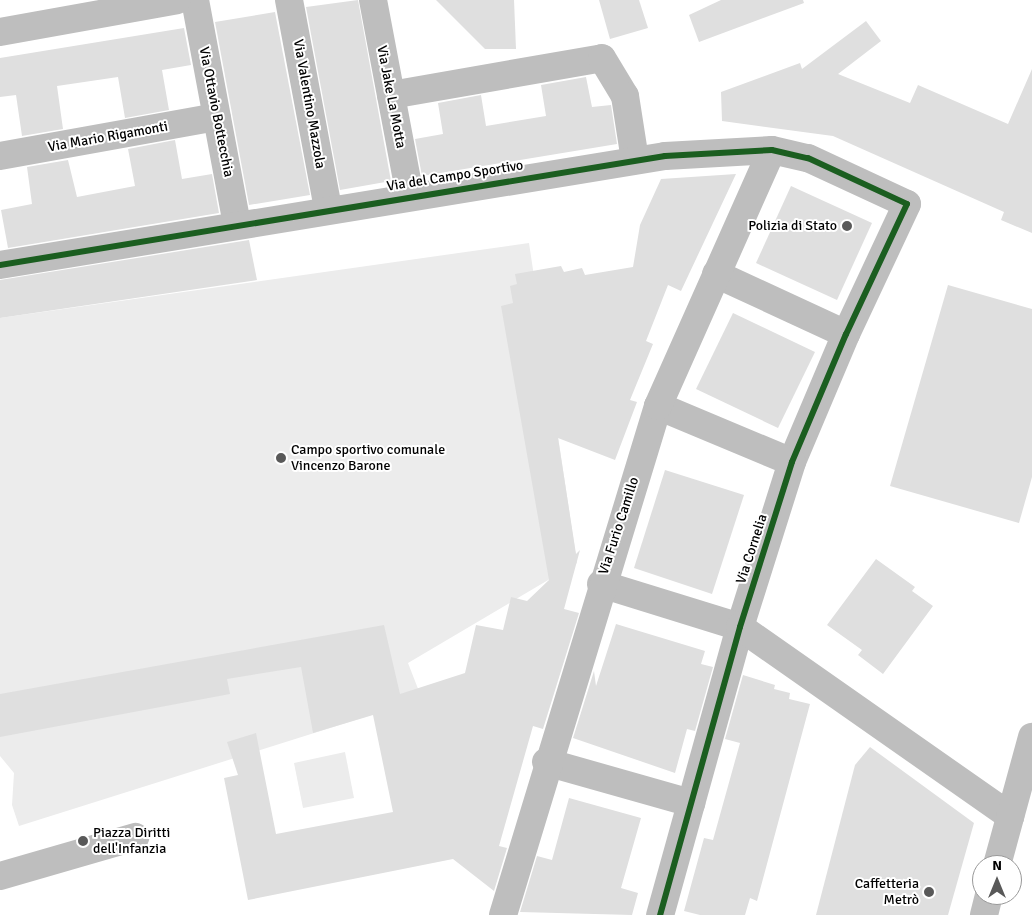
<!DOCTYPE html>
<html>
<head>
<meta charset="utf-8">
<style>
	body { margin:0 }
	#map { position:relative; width:1032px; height:915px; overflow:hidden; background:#fff; font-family:Signika,sans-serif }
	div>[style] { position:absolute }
	.green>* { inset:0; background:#ececec }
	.building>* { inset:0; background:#dfdfdf }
	.minor>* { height:28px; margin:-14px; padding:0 14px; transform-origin:14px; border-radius:14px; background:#bebebe }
	.cycleway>* { height:6px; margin:-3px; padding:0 3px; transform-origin:3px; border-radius:3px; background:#1b5e20 }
	.dots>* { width:14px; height:14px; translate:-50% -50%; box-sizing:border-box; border:2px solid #fff; border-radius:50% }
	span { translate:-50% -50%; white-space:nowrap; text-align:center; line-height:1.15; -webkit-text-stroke:4px #fff; paint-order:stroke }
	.street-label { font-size:14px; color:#000 }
	.poi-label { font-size:14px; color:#000 }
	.right { translate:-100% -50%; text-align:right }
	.left { translate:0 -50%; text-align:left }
	.north { position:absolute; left:972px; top:855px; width:50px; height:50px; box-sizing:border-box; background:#fff; border:1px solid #999; border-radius:50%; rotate:0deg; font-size:14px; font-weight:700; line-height:20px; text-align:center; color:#000 }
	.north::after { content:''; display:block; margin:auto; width:18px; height:22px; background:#595959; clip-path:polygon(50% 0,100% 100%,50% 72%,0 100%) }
</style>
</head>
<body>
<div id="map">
	<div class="green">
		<i style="clip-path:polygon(529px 243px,577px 563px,408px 663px,422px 699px,19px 826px,12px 805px,14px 773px,0 756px,0 318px)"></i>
		<i style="clip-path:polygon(345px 752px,354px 798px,303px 808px,294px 763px)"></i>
	</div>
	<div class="building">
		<i style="clip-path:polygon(358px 0,391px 181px,340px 190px,306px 7px)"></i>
		<i style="clip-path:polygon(436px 0,514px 0,516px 49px,485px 49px)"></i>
		<i style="clip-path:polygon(599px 0,639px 0,648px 28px,610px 39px)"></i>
		<i style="clip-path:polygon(721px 0,803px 0,804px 3px,699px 42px,689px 15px)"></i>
		<i style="clip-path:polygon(275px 12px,310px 195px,249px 205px,215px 22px)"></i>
		<i style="clip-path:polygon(866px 21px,881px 41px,838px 74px,910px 103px,918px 85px,1008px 124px,1032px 69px,1032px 233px,1001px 220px,1004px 212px,833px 136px,722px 121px,721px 92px,800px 63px,802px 69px)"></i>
		<i style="clip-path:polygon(184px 28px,191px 65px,162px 70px,169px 110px,125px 118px,118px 77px,57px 86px,63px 129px,22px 136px,16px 95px,0 97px,0 58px)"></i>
		<i style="clip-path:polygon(586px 77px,592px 107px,611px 105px,617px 144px,422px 176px,415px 139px,443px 134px,438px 103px,481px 95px,486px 126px,546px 116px,541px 85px)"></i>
		<i style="clip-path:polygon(175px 140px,182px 179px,212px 174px,219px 213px,8px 248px,1px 210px,32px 204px,27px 167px,68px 160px,77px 197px,135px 186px,128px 149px)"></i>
		<i style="clip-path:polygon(736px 174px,681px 291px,668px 285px,646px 341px,653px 344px,630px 400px,637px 402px,615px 460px,558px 438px,576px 554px,580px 550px,564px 609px,579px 613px,543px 729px,533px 726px,499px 846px,507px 848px,494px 891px,453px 859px,248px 900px,224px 778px,238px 775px,227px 742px,256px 733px,276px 834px,393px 812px,373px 715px,313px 733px,301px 667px,227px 679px,230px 694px,0 737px,0 694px,384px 625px,400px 694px,465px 673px,476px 625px,503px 630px,511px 597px,527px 601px,549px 580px,501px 306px,513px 303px,510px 286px,517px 284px,515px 274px,561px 266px,564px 272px,582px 268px,585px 275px,633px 267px,640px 225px,661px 179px)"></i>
		<i style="clip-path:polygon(791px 186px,872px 223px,837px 300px,756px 263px)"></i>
		<i style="clip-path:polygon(249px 240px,257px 280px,0 318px,0 280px)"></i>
		<i style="clip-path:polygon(948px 285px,1032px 309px,1032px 477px,1019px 523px,890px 486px)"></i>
		<i style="clip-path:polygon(733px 313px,815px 352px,778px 428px,696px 389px)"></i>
		<i style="clip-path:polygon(665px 470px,744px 495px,712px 594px,634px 568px)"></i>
		<i style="clip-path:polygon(876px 559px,915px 587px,912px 591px,933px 606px,883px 674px,858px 655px,862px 650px,827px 625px)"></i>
		<i style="clip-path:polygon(616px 624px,705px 651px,701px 664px,713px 667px,695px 731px,687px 729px,675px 773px,573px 738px,594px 671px,596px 686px)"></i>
		<i style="clip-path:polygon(743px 675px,775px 685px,774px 689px,790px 693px,789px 699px,810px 704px,757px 901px,750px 898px,745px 915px,700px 915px,684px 911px,704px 838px,713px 840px,740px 743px,725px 739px)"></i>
		<i style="clip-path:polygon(870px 747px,974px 823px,948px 915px,816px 915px,855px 765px)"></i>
		<i style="clip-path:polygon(569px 798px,641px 818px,621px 888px,638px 893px,632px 915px,520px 912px,537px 856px,552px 860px)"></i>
	</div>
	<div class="minor">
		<i style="left:195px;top:0;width:228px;rotate:79.4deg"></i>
		<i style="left:289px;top:0;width:213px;rotate:79.4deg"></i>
		<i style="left:373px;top:0;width:198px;rotate:79.3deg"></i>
		<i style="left:0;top:32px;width:180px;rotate:-10.2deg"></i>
		<i style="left:391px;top:95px;width:214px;rotate:-9.9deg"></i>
		<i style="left:602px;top:58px;width:44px;rotate:58.8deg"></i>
		<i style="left:625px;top:96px;width:65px;rotate:81.1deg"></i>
		<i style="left:0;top:156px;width:220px;rotate:-10.2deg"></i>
		<i style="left:0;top:265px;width:674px;rotate:-9.31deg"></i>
		<i style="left:665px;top:156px;width:107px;rotate:-3.2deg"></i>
		<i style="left:772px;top:150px;width:37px;rotate:13deg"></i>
		<i style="left:808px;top:158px;width:109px;rotate:24.9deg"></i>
		<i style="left:907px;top:204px;width:144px;rotate:115.1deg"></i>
		<i style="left:846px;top:334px;width:139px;rotate:112.9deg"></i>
		<i style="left:792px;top:462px;width:173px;rotate:107.5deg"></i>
		<i style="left:740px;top:627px;width:299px;rotate:105.5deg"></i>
		<i style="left:716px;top:274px;width:143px;rotate:24.8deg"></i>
		<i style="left:658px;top:406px;width:145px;rotate:22.7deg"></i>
		<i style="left:601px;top:584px;width:145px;rotate:17.2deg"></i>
		<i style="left:740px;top:627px;width:330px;rotate:35deg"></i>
		<i style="left:546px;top:762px;width:151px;rotate:15.8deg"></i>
		<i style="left:997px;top:865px;width:133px;rotate:-74.7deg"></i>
		<i style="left:0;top:876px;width:141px;rotate:-16.1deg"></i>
		<i style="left:503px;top:915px;width:532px;rotate:-73.06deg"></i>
		<i style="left:658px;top:406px;width:280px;rotate:-66deg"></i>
		<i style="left:984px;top:915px;width:21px;rotate:-76deg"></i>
	</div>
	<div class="cycleway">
		<i style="left:0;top:265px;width:674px;rotate:-9.31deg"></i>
		<i style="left:665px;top:156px;width:107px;rotate:-3.2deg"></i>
		<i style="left:772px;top:150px;width:37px;rotate:13deg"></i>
		<i style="left:808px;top:158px;width:109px;rotate:24.9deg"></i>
		<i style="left:907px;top:204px;width:144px;rotate:115.1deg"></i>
		<i style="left:846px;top:334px;width:139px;rotate:112.9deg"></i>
		<i style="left:792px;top:462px;width:173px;rotate:107.5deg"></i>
		<i style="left:740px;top:627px;width:299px;rotate:105.5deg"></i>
	</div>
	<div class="dots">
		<i style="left:847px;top:226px;background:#595959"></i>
		<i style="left:281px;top:458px;background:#595959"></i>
		<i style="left:83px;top:841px;background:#595959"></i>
		<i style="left:929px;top:892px;background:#595959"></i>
	</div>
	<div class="street-label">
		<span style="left:391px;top:97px;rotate:79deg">Via Jake La Motta</span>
		<span style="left:309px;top:104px;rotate:80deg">Via Valentino Mazzola</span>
		<span style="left:216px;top:112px;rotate:79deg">Via Ottavio Bottecchia</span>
		<span style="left:108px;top:137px;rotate:-10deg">Via Mario Rigamonti</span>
		<span style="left:455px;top:176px;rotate:-9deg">Via del Campo Sportivo</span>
		<span style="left:619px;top:526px;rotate:-72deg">Via Furio Camillo</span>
		<span style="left:752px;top:549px;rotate:-72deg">Via Cornelia</span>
	</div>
	<div class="poi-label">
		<span class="right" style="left:837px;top:226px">Polizia di Stato</span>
		<span class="left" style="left:291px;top:458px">Campo sportivo comunale<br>Vincenzo Barone</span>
		<span class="left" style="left:93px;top:841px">Piazza Diritti<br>dell'Infanzia</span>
		<span class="right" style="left:919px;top:892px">Caffetteria<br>Metrò</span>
	</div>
	<div class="north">N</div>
</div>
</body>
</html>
